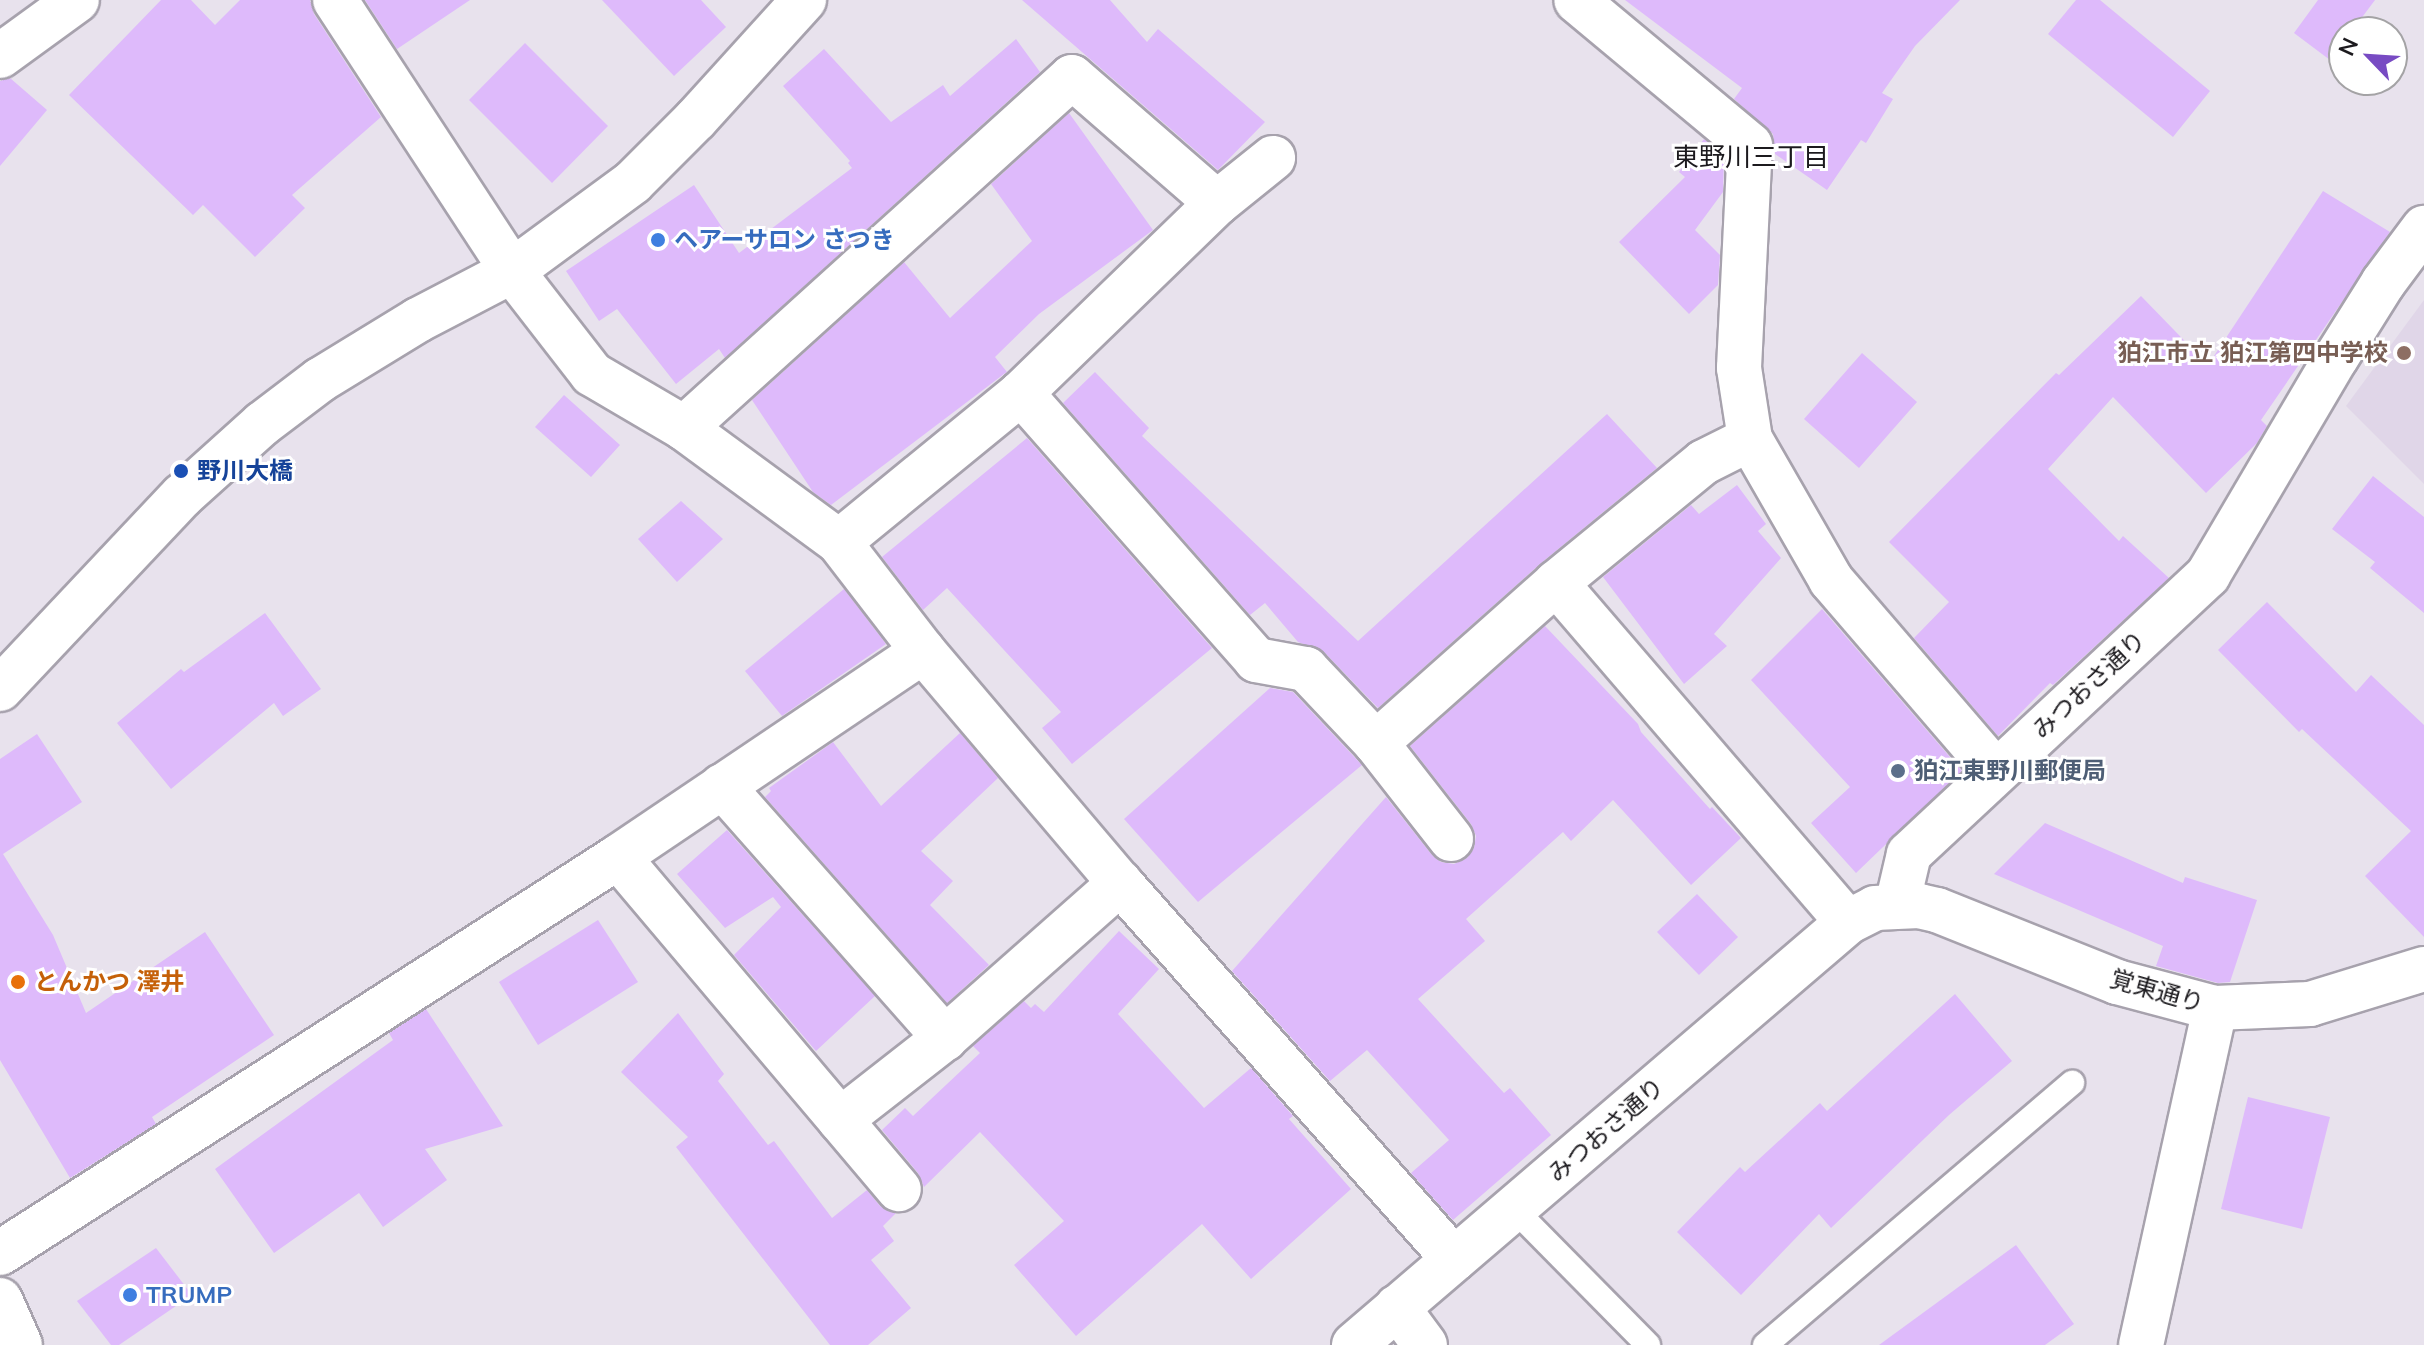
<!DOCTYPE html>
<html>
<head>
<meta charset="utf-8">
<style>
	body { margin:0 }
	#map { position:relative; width:2424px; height:1345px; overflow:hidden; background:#e8e2ed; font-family:Mulish,"Noto Sans JP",sans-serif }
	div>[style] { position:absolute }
	.built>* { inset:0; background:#e0d6e8 }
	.building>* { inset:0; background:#debafb }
	.roads { filter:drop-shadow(2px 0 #a7a2ad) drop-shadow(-2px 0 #a7a2ad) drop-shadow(0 2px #a7a2ad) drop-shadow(0 -2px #a7a2ad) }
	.lane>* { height:24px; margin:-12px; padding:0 12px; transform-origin:12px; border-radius:12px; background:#fff }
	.street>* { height:44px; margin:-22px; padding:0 22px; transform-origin:22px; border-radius:22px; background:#fff }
	.secondary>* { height:44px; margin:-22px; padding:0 22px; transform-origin:22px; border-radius:22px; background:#fff }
	.dots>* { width:22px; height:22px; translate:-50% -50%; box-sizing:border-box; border:4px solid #fff; border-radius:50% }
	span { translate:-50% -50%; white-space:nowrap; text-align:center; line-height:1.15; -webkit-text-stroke:6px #fff; paint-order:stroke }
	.shop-label { font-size:24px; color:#366cbe; font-weight:700 }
	.left { translate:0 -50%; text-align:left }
	.education-label { font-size:24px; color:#785e54; font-weight:700 }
	.right { translate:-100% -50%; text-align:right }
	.transit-label { font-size:24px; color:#164399; font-weight:700 }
	.street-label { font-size:24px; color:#1c1a1e }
	.service-label { font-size:24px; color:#4e5e75; font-weight:700 }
	.food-label { font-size:24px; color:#c56008; font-weight:700 }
	.neighbourhood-label { font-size:26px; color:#1c1a1e }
	.north { position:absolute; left:2328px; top:16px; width:80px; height:80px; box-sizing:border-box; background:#fff; border:2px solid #a4a3a5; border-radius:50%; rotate:295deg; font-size:22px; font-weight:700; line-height:32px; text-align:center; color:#1c1a1e }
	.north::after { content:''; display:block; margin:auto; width:28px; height:36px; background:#784bc3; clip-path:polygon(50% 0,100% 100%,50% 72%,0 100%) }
</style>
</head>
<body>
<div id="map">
	<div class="built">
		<i style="clip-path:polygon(2424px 300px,2424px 484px,2346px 406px)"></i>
	</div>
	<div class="building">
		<i style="clip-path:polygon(161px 0,191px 0,215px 25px,240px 0,310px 0,314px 14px,381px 117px,292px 195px,305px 208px,255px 257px,203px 205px,193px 215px,69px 95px)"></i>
		<i style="clip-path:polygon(365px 0,470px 0,397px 49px)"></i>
		<i style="clip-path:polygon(602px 0,701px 0,726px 27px,674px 76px)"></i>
		<i style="clip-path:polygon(1022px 0,1110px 0,1147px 42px,1158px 29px,1265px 122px,1218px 170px)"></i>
		<i style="clip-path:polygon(1625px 0,1960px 0,1915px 46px,1882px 93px,1893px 99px,1866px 143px,1861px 140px,1827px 190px,1775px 154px,1773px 134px,1734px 99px,1742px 88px)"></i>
		<i style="clip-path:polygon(2076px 0,2100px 0,2210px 91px,2173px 137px,2048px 34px)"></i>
		<i style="clip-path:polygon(2318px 0,2375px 0,2351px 32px,2344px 32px,2344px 42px,2330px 60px,2294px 33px)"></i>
		<i style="clip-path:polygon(1016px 39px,1040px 72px,725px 358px,719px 349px,676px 384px,617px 309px,599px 321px,566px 271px,694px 185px,739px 253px,852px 168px,848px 163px,850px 161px,783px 86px,824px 49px,891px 122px,943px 85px,950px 96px)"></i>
		<i style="clip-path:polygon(525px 43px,608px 126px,552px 183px,469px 100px)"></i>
		<i style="clip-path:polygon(10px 78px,47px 110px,0 166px,0 81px)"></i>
		<i style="clip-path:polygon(1069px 113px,1153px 230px,1039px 314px,995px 357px,1007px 372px,1004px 374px,831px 505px,813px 492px,752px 400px,904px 262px,950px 318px,1032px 241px,991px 184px)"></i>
		<i style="clip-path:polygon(1704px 139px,1724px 156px,1723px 192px,1695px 230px,1720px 255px,1718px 285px,1689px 314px,1619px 242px,1685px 177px,1679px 172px)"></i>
		<i style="clip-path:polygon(2323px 191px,2390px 232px,2261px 420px,2267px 426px,2257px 443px,2206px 493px,2113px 397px,2048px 469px,2119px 541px,2123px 536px,2169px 578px,2053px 685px,2050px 683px,1998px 736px,1914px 638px,1949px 602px,1889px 542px,2056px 373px,2059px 375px,2141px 296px,2208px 365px)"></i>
		<i style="clip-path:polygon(1862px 353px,1917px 402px,1859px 468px,1804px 419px)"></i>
		<i style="clip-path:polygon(1095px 372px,1149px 428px,1142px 436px,1358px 641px,1607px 414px,1657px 468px,1540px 564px,1378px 708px,1324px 652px,1298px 642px,1265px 603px,1250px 615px,1063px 403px)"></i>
		<i style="clip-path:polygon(564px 395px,620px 445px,591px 477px,535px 427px)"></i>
		<i style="clip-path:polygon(1027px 438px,1212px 648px,1072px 764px,1042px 728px,1061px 712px,947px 588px,923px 610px,882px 557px)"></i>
		<i style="clip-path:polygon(2373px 476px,2424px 517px,2424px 613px,2370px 568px,2375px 562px,2332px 529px)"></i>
		<i style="clip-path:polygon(1737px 485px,1766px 524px,1758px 531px,1781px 558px,1714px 634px,1727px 646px,1684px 684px,1603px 577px,1691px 505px,1699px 514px)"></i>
		<i style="clip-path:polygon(681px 501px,723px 539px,677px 582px,638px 539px)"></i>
		<i style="clip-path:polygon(844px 589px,886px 644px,782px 716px,745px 671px)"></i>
		<i style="clip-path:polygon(2267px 602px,2356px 692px,2371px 675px,2424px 725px,2424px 937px,2365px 876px,2411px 831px,2302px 729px,2299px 732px,2218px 650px)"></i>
		<i style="clip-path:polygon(1822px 609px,1962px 771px,1856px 873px,1811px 823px,1850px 787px,1751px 680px)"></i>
		<i style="clip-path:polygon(265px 613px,321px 689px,283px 716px,274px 703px,171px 789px,117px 723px,181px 669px,184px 672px)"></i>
		<i style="clip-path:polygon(1545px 626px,1638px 724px,1641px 732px,1710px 809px,1712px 807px,1741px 838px,1691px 885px,1613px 800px,1571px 841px,1563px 832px,1466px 919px,1485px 941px,1418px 999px,1504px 1093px,1510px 1088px,1551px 1135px,1453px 1220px,1411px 1173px,1449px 1140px,1367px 1050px,1330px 1081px,1232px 971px,1386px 797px,1432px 855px,1441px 862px,1454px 864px,1467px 858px,1474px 848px,1476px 836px,1471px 824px,1410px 746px)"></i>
		<i style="clip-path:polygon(1270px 688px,1293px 692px,1362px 765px,1198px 902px,1124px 819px)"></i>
		<i style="clip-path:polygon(960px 733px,998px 778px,921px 851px,953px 881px,930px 905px,989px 965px,947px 1003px,765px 797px,771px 791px,769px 788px,833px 742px,881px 806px)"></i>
		<i style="clip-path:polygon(37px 734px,82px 802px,3px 854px,53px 935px,86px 1013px,205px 932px,274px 1035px,152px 1117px,156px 1124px,70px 1178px,0 1060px,0 759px)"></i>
		<i style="clip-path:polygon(2045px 823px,2183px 883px,2185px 877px,2257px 900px,2230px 982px,2218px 983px,2156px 966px,2163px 946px,1994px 874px)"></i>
		<i style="clip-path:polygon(727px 830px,875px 996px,816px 1051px,734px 955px,781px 907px,773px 897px,725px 928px,677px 874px)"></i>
		<i style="clip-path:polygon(1697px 894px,1738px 937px,1699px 975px,1657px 932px)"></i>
		<i style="clip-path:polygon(598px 920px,638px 982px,538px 1045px,499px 982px)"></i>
		<i style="clip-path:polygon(1119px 931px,1159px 969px,1118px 1014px,1204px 1108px,1251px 1068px,1293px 1116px,1289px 1119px,1351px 1189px,1251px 1279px,1202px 1224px,1076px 1336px,1014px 1265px,1064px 1221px,980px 1132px,924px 1187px,918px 1173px,882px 1130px,905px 1108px,913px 1116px,980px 1053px,973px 1046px,1024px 1001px,1031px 1008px,1035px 1004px,1044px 1012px)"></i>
		<i style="clip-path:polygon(1955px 994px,2012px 1061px,1949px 1115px,1831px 1228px,1819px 1214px,1741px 1295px,1677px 1232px,1740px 1167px,1745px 1172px,1820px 1103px,1827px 1111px)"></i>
		<i style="clip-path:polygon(426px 1009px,503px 1126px,425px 1149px,447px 1180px,383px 1227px,359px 1193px,274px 1253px,215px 1169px,393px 1040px,389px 1033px)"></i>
		<i style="clip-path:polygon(678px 1013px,724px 1074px,718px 1081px,768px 1145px,774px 1141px,832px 1218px,867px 1190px,880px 1206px,896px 1213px,883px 1226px,894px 1241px,871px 1260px,911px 1308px,868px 1345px,830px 1345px,676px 1147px,688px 1137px,621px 1072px)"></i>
		<i style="clip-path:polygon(2248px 1097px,2330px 1117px,2302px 1229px,2221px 1209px)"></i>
		<i style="clip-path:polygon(2016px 1245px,2074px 1324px,2045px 1345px,1879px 1345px)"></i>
		<i style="clip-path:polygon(156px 1248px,192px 1295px,119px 1345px,111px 1345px,77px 1301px)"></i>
	</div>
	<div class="roads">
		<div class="lane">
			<i style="left:1514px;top:1209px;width:191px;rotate:45.4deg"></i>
			<i style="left:1765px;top:1345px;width:404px;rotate:-40.5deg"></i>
		</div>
		<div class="street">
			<i style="left:335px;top:0;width:324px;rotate:56.8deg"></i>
			<i style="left:512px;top:271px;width:130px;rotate:52.2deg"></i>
			<i style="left:592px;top:374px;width:107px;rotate:30.4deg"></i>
			<i style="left:684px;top:428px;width:192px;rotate:36.3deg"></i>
			<i style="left:839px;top:542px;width:138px;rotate:52.4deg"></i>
			<i style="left:923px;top:651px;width:304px;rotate:49.7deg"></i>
			<i style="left:1120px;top:883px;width:503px;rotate:48.39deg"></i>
			<i style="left:0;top:56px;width:95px;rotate:-36deg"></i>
			<i style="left:1021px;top:393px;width:356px;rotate:48.6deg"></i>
			<i style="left:1256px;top:660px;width:51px;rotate:10.2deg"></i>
			<i style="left:1306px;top:669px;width:102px;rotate:46.6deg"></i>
			<i style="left:684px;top:428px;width:523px;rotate:-42.13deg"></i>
			<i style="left:1072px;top:77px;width:192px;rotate:41deg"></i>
			<i style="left:1750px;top:439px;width:163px;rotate:60.1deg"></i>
			<i style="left:1831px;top:580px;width:253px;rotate:49.3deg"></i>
			<i style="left:839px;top:542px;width:235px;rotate:-39.3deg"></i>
			<i style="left:1021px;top:393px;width:273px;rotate:-44.1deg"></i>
			<i style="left:1217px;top:203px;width:72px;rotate:-38.8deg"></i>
			<i style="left:1556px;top:583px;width:191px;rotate:-39.3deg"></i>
			<i style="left:1704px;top:462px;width:51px;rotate:-26.6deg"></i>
			<i style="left:1750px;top:439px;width:72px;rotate:-98.8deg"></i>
			<i style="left:1739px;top:368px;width:223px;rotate:-87.2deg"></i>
			<i style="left:1750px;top:145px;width:226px;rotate:-140.2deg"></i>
			<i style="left:722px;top:786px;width:337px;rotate:48.5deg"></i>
			<i style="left:1451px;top:839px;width:122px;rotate:-128deg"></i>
			<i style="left:1376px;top:743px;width:241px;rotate:-41.6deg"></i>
			<i style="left:1556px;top:583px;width:447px;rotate:49.3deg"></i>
			<i style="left:618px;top:857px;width:435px;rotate:49.8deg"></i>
			<i style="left:1897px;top:905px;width:52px;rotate:-76.8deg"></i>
			<i style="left:1909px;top:854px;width:409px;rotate:-43deg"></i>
			<i style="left:2208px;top:575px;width:252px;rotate:-59.5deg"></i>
			<i style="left:2336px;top:358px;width:89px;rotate:-57.9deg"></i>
			<i style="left:2383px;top:283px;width:69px;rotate:-53.3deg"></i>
			<i style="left:840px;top:1120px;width:133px;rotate:-38deg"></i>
			<i style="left:945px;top:1038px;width:234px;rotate:-41.5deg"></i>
			<i style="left:0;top:1253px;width:734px;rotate:-32.65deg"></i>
			<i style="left:618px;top:857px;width:368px;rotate:-34deg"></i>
			<i style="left:1397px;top:1307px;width:47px;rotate:53.6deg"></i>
			<i style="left:1354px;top:1345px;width:650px;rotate:-40.57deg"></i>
			<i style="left:1848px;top:922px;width:30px;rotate:-27deg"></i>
			<i style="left:1875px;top:908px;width:44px;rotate:-2.6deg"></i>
			<i style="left:1919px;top:906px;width:18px;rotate:13deg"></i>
			<i style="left:1937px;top:910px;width:194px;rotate:21.8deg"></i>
			<i style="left:2117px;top:982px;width:101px;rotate:14.9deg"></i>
			<i style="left:2215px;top:1008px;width:95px;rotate:-2.4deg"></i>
			<i style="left:2310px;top:1004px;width:119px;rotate:-17.1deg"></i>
			<i style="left:2141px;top:1345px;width:345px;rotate:-77.6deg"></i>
		</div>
		<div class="secondary">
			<i style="left:0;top:689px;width:265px;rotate:-46.7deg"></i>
			<i style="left:182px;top:496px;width:108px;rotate:-42deg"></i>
			<i style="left:262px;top:424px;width:73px;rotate:-37.2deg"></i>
			<i style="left:320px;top:380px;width:115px;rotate:-31.5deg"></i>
			<i style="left:418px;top:320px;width:106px;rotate:-27.5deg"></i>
			<i style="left:512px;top:271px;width:150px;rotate:-36.3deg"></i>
			<i style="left:633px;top:182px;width:89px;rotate:-45deg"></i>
			<i style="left:696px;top:119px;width:161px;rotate:-47.8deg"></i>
			<i style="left:0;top:1300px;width:49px;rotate:66deg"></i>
		</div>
	</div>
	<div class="dots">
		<i style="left:658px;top:240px;background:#3f7fe0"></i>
		<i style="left:2404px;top:353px;background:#8d6e63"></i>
		<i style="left:181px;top:471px;background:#1a4fb4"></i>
		<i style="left:1898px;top:771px;background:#5c6f8a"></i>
		<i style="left:18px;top:982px;background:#e8710a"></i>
		<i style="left:130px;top:1295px;background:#3f7fe0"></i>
	</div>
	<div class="shop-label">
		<span class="left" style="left:674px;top:240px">ヘアーサロン さつき</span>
		<span class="left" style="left:146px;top:1295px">TRUMP</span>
	</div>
	<div class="education-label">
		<span class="right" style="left:2388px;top:353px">狛江市立 狛江第四中学校</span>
	</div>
	<div class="transit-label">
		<span class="left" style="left:197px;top:471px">野川大橋</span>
	</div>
	<div class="street-label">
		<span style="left:2089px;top:685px;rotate:-43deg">みつおさ通り</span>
		<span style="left:2157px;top:991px;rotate:16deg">覚東通り</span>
		<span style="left:1606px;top:1130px;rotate:-41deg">みつおさ通り</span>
	</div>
	<div class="service-label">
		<span class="left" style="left:1914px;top:771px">狛江東野川郵便局</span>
	</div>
	<div class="food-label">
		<span class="left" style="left:34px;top:982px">とんかつ 澤井</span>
	</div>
	<div class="neighbourhood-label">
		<span style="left:1751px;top:157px">東野川三丁目</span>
	</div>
	<div class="north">N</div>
</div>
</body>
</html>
